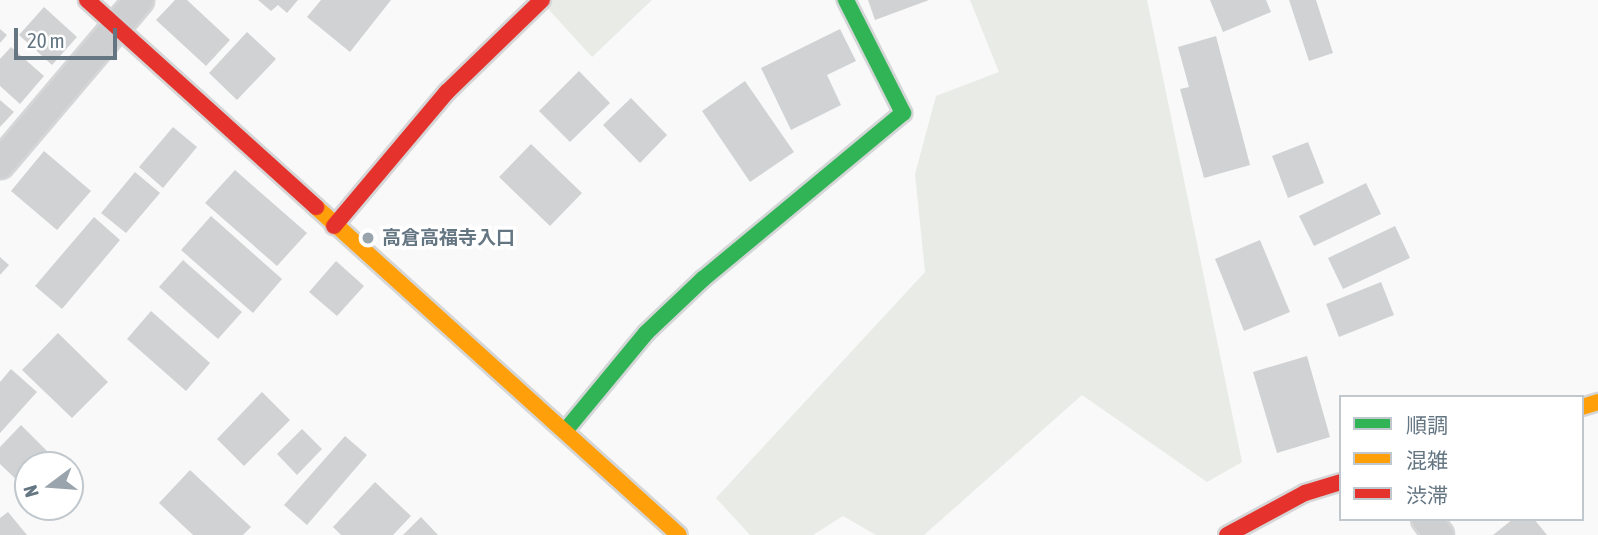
<!DOCTYPE html>
<html>
<head>
<meta charset="utf-8">
<style>
	body { margin:0 }
	#map { position:relative; width:1598px; height:535px; overflow:hidden; background:#f9f9f9; font-family:"Asap Condensed","Noto Sans JP",sans-serif }
	div>[style] { position:absolute }
	.green>* { inset:0; background:#e8ebe6 }
	.building>* { inset:0; background:#d0d2d3 }
	.roads { filter:drop-shadow(2px 0 #d5d6d7) drop-shadow(-2px 0 #d5d6d7) drop-shadow(0 2px #d5d6d7) drop-shadow(0 -2px #d5d6d7) }
	.street>* { height:28px; margin:-14px; padding:0 14px; transform-origin:14px; border-radius:14px; background:#cecfd0 }
	.fast>* { height:16px; margin:-8px; padding:0 8px; transform-origin:8px; border-radius:8px; background:#30b455 }
	.slow>* { height:16px; margin:-8px; padding:0 8px; transform-origin:8px; border-radius:8px; background:#ff9f0a }
	.jam>* { height:16px; margin:-8px; padding:0 8px; transform-origin:8px; border-radius:8px; background:#e5322d }
	.dots>* { width:19px; height:19px; translate:-50% -50%; box-sizing:border-box; border:4px solid #fff; border-radius:50% }
	span { translate:-50% -50%; white-space:nowrap; text-align:center; line-height:1.15; -webkit-text-stroke:7px #fff; paint-order:stroke }
	.poi-label { font-size:19px; color:#657683; font-weight:700 }
	.left { translate:0 -50%; text-align:left }
	.legend { position:absolute; left:1339px; top:395px; width:245px; height:126px; box-sizing:border-box; background:#fff; border:2px solid #c1c8cd; margin:0; padding:9px 12px; list-style:none; font-size:21px; color:#657683 }
	.legend li { display:flex; align-items:center; gap:14px; height:35px }
	.legend b { width:35px; border:2px solid #c1c8cd }
	.north { position:absolute; left:14px; top:451px; width:70px; height:70px; box-sizing:border-box; background:#fff; border:2px solid #c1c8cd; border-radius:50%; rotate:254deg; font-size:19px; font-weight:700; line-height:28px; text-align:center; color:#657683 }
	.north::after { content:''; display:block; margin:auto; width:24px; height:32px; background:#99a4ac; clip-path:polygon(50% 0,100% 100%,50% 72%,0 100%) }
	.scale { position:absolute; left:14px; top:28px; width:103px; height:32px; box-sizing:border-box; border:4px solid #657683; border-top:0; padding-left:9px; font-size:21px; line-height:24px; white-space:nowrap; color:#657683; -webkit-text-stroke:5px #fff; paint-order:stroke }
</style>
</head>
<body>
<div id="map">
	<div class="green">
		<i style="clip-path:polygon(540px 0,652px 0,592px 57px)"></i>
		<i style="clip-path:polygon(970px 0,1147px 0,1242px 462px,1207px 482px,1082px 395px,924px 535px,876px 535px,843px 516px,813px 535px,750px 535px,716px 498px,925px 272px,915px 174px,936px 96px,999px 72px)"></i>
	</div>
	<div class="building">
		<i style="clip-path:polygon(175px 0,187px 0,230px 40px,206px 66px,156px 20px)"></i>
		<i style="clip-path:polygon(258px 0,298px 0,287px 13px,278px 5px,271px 11px)"></i>
		<i style="clip-path:polygon(321px 0,391px 0,350px 52px,307px 17px)"></i>
		<i style="clip-path:polygon(868px 0,929px 0,875px 20px)"></i>
		<i style="clip-path:polygon(1210px 0,1266px 0,1271px 12px,1223px 32px)"></i>
		<i style="clip-path:polygon(1289px 0,1316px 0,1333px 53px,1309px 61px)"></i>
		<i style="clip-path:polygon(44px 7px,77px 37px,52px 65px,19px 35px)"></i>
		<i style="clip-path:polygon(0 29px,7px 35px,0 43px)"></i>
		<i style="clip-path:polygon(840px 29px,856px 61px,827px 75px,841px 105px,791px 130px,761px 68px)"></i>
		<i style="clip-path:polygon(247px 32px,276px 59px,237px 100px,209px 73px)"></i>
		<i style="clip-path:polygon(1216px 36px,1250px 165px,1204px 178px,1180px 89px,1189px 87px,1178px 47px)"></i>
		<i style="clip-path:polygon(11px 47px,44px 76px,20px 104px,0 86px,0 59px)"></i>
		<i style="clip-path:polygon(579px 71px,610px 103px,570px 142px,539px 111px)"></i>
		<i style="clip-path:polygon(745px 81px,794px 152px,750px 182px,702px 111px)"></i>
		<i style="clip-path:polygon(631px 98px,667px 135px,640px 163px,603px 125px)"></i>
		<i style="clip-path:polygon(0 100px,14px 112px,0 127px)"></i>
		<i style="clip-path:polygon(173px 127px,197px 147px,163px 188px,139px 167px)"></i>
		<i style="clip-path:polygon(1308px 142px,1324px 183px,1288px 198px,1272px 156px)"></i>
		<i style="clip-path:polygon(531px 144px,582px 193px,550px 226px,499px 177px)"></i>
		<i style="clip-path:polygon(44px 151px,91px 191px,57px 230px,11px 191px)"></i>
		<i style="clip-path:polygon(235px 170px,307px 233px,277px 266px,205px 203px)"></i>
		<i style="clip-path:polygon(135px 172px,160px 193px,126px 233px,101px 213px)"></i>
		<i style="clip-path:polygon(1366px 183px,1381px 214px,1314px 246px,1299px 216px)"></i>
		<i style="clip-path:polygon(211px 216px,282px 279px,253px 313px,181px 250px)"></i>
		<i style="clip-path:polygon(94px 217px,120px 240px,62px 309px,35px 286px)"></i>
		<i style="clip-path:polygon(1395px 226px,1410px 258px,1343px 289px,1328px 258px)"></i>
		<i style="clip-path:polygon(1260px 240px,1290px 312px,1244px 331px,1215px 259px)"></i>
		<i style="clip-path:polygon(0 257px,9px 265px,0 275px)"></i>
		<i style="clip-path:polygon(183px 260px,242px 312px,218px 339px,159px 287px)"></i>
		<i style="clip-path:polygon(336px 261px,364px 286px,337px 316px,309px 292px)"></i>
		<i style="clip-path:polygon(1381px 282px,1394px 315px,1339px 337px,1326px 304px)"></i>
		<i style="clip-path:polygon(151px 311px,210px 363px,186px 391px,127px 339px)"></i>
		<i style="clip-path:polygon(58px 333px,108px 382px,72px 418px,22px 370px)"></i>
		<i style="clip-path:polygon(1307px 356px,1330px 437px,1277px 453px,1253px 372px)"></i>
		<i style="clip-path:polygon(11px 369px,37px 392px,0 433px,0 382px)"></i>
		<i style="clip-path:polygon(262px 392px,290px 420px,244px 466px,217px 439px)"></i>
		<i style="clip-path:polygon(21px 425px,51px 455px,41px 465px,28px 465px,22px 485px,0 464px,0 447px)"></i>
		<i style="clip-path:polygon(302px 429px,322px 449px,297px 475px,277px 454px)"></i>
		<i style="clip-path:polygon(345px 436px,367px 455px,307px 525px,284px 505px)"></i>
		<i style="clip-path:polygon(190px 470px,251px 527px,243px 535px,193px 535px,159px 503px)"></i>
		<i style="clip-path:polygon(375px 482px,411px 516px,393px 535px,341px 535px,333px 527px)"></i>
		<i style="clip-path:polygon(8px 512px,27px 535px,0 535px,0 518px)"></i>
		<i style="clip-path:polygon(421px 517px,438px 535px,403px 535px)"></i>
		<i style="clip-path:polygon(1513px 519px,1534px 519px,1547px 535px,1493px 535px)"></i>
	</div>
	<div class="roads">
		<div class="street">
			<i style="left:0;top:164px;width:215px;rotate:-49.7deg"></i>
			<i style="left:1426px;top:519px;width:21px;rotate:51deg"></i>
		</div>
		<div class="fast">
			<i style="left:565px;top:431px;width:127px;rotate:-50.4deg"></i>
			<i style="left:646px;top:333px;width:79px;rotate:-43.5deg"></i>
			<i style="left:703px;top:279px;width:260px;rotate:-39.7deg"></i>
			<i style="left:903px;top:113px;width:127px;rotate:-116.8deg"></i>
		</div>
		<div class="slow">
			<i style="left:316px;top:207px;width:489px;rotate:42.1deg"></i>
			<i style="left:1582px;top:407px;width:17px;rotate:-17deg"></i>
		</div>
		<div class="jam">
			<i style="left:87px;top:0;width:309px;rotate:42.1deg"></i>
			<i style="left:334px;top:226px;width:175px;rotate:-49.9deg"></i>
			<i style="left:447px;top:92px;width:132px;rotate:-44.1deg"></i>
			<i style="left:1227px;top:535px;width:89px;rotate:-28.3deg"></i>
			<i style="left:1305px;top:493px;width:38px;rotate:-17deg"></i>
		</div>
	</div>
	<div class="dots">
		<i style="left:368px;top:238px;background:#99a4ac"></i>
	</div>
	<div class="poi-label">
		<span class="left" style="left:382px;top:238px">高倉高福寺入口</span>
	</div>
	<ul class="legend">
	<li><b style="height:9px;background:#30b455"></b>順調</li>
	<li><b style="height:9px;background:#ff9f0a"></b>混雑</li>
	<li><b style="height:9px;background:#e5322d"></b>渋滞</li>
	</ul>
	<div class="north">N</div>
	<div class="scale">20 m</div>
</div>
</body>
</html>
